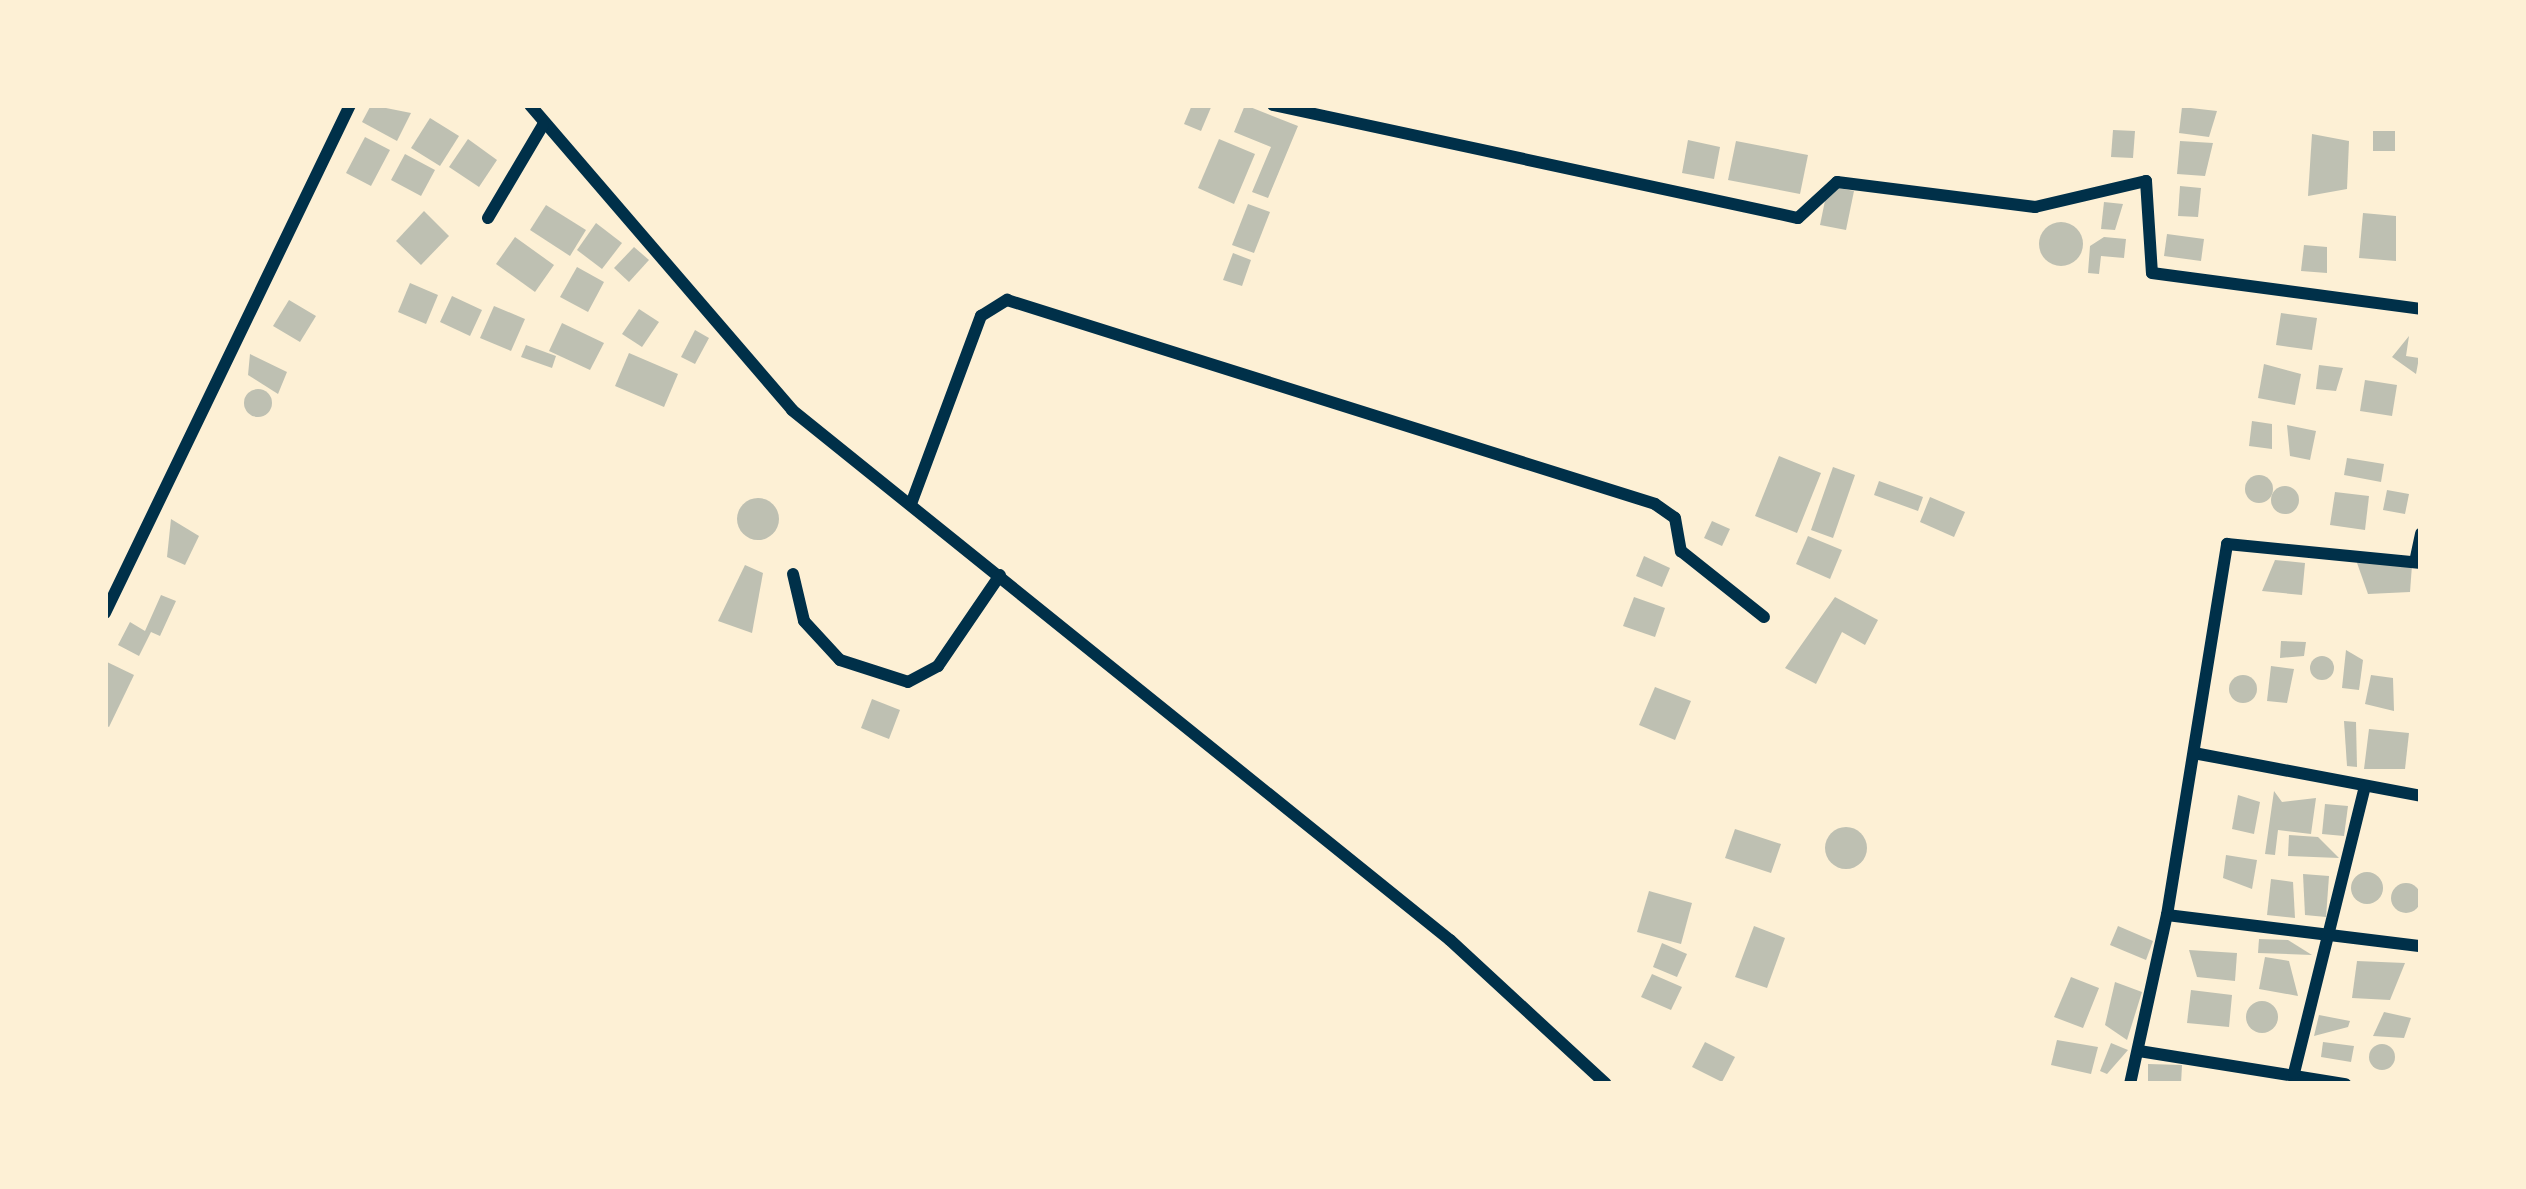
<!DOCTYPE html>
<html>
<head>
<meta charset="utf-8">
<style>
	body { margin:0 }
	#map { position:relative; width:2526px; height:1189px; overflow:hidden; background:#fdf0d5; font-family:Jost,sans-serif }
	div>[style] { position:absolute }
	.building>* { inset:0; background:#bec0b2 }
	.round { border-radius:50% }
	.minor>* { height:12px; margin:-6px; padding:0 6px; transform-origin:6px; border-radius:6px; background:#003049 }
	span { translate:-50% -50%; white-space:nowrap; text-align:center; line-height:1.15; -webkit-text-stroke:12px #fdf0d5; paint-order:stroke }
	.frame { position:absolute; inset:0; border:108px solid #fdf0d5; pointer-events:none }
</style>
</head>
<body>
<div id="map">
	<div class="building">
		<i style="clip-path:polygon(371px 105px,411px 113px,397px 141px,362px 122px)"></i>
		<i style="clip-path:polygon(1192px 105px,1212px 105px,1201px 131px,1184px 124px)"></i>
		<i style="clip-path:polygon(1245px 105px,1298px 126px,1268px 198px,1252px 192px,1271px 147px,1234px 132px)"></i>
		<i style="clip-path:polygon(2182px 107px,2217px 111px,2209px 137px,2179px 133px)"></i>
		<i style="clip-path:polygon(430px 118px,459px 136px,440px 166px,411px 148px)"></i>
		<i style="clip-path:polygon(2113px 130px,2135px 131px,2133px 158px,2111px 157px)"></i>
		<i style="clip-path:polygon(2373px 131px,2395px 131px,2395px 151px,2373px 151px)"></i>
		<i style="clip-path:polygon(2312px 134px,2349px 141px,2347px 189px,2308px 196px)"></i>
		<i style="clip-path:polygon(365px 137px,390px 150px,371px 186px,346px 173px)"></i>
		<i style="clip-path:polygon(468px 139px,497px 160px,479px 187px,449px 167px)"></i>
		<i style="clip-path:polygon(1219px 139px,1255px 154px,1234px 204px,1198px 188px)"></i>
		<i style="clip-path:polygon(1688px 140px,1720px 147px,1714px 179px,1682px 173px)"></i>
		<i style="clip-path:polygon(1736px 141px,1808px 155px,1800px 194px,1728px 180px)"></i>
		<i style="clip-path:polygon(2180px 141px,2213px 143px,2205px 176px,2177px 174px)"></i>
		<i style="clip-path:polygon(405px 154px,435px 170px,421px 196px,391px 180px)"></i>
		<i style="clip-path:polygon(1828px 186px,1854px 191px,1846px 230px,1820px 225px)"></i>
		<i style="clip-path:polygon(2180px 186px,2201px 188px,2198px 217px,2178px 216px)"></i>
		<i style="clip-path:polygon(2104px 202px,2123px 204px,2115px 230px,2101px 229px)"></i>
		<i style="clip-path:polygon(1248px 204px,1270px 212px,1254px 253px,1232px 245px)"></i>
		<i style="clip-path:polygon(546px 205px,586px 230px,570px 256px,530px 230px)"></i>
		<i style="clip-path:polygon(424px 211px,449px 236px,421px 265px,396px 241px)"></i>
		<i style="clip-path:polygon(2363px 213px,2396px 216px,2396px 261px,2359px 258px)"></i>
		<i class="round" style="left:2039px;top:222px;width:44px;height:44px"></i>
		<i style="clip-path:polygon(596px 223px,622px 243px,602px 269px,577px 250px)"></i>
		<i style="clip-path:polygon(2167px 234px,2204px 239px,2201px 261px,2164px 256px)"></i>
		<i style="clip-path:polygon(515px 237px,554px 265px,535px 292px,496px 264px)"></i>
		<i style="clip-path:polygon(2104px 237px,2126px 239px,2124px 258px,2101px 256px,2099px 274px,2088px 273px,2090px 246px)"></i>
		<i style="clip-path:polygon(2304px 245px,2327px 247px,2327px 273px,2301px 271px)"></i>
		<i style="clip-path:polygon(634px 247px,649px 260px,629px 282px,614px 268px)"></i>
		<i style="clip-path:polygon(1233px 253px,1251px 260px,1242px 286px,1223px 280px)"></i>
		<i style="clip-path:polygon(577px 267px,604px 282px,588px 312px,560px 297px)"></i>
		<i style="clip-path:polygon(410px 283px,438px 295px,426px 324px,398px 312px)"></i>
		<i style="clip-path:polygon(452px 296px,482px 310px,470px 336px,440px 322px)"></i>
		<i style="clip-path:polygon(289px 300px,316px 316px,300px 342px,273px 326px)"></i>
		<i style="clip-path:polygon(494px 306px,525px 319px,511px 351px,480px 338px)"></i>
		<i style="clip-path:polygon(639px 309px,659px 322px,642px 347px,622px 334px)"></i>
		<i style="clip-path:polygon(2281px 313px,2317px 318px,2312px 350px,2276px 345px)"></i>
		<i style="clip-path:polygon(562px 323px,604px 343px,590px 370px,549px 351px)"></i>
		<i style="clip-path:polygon(695px 330px,709px 338px,695px 364px,681px 357px)"></i>
		<i style="clip-path:polygon(2409px 336px,2406px 356px,2419px 358px,2416px 374px,2392px 357px)"></i>
		<i style="clip-path:polygon(526px 345px,556px 356px,552px 368px,521px 357px)"></i>
		<i style="clip-path:polygon(629px 353px,678px 374px,664px 407px,615px 386px)"></i>
		<i style="clip-path:polygon(250px 354px,287px 372px,278px 394px,248px 375px)"></i>
		<i style="clip-path:polygon(2264px 364px,2301px 374px,2295px 405px,2258px 398px)"></i>
		<i style="clip-path:polygon(2319px 365px,2343px 368px,2336px 391px,2316px 389px)"></i>
		<i style="clip-path:polygon(2365px 380px,2397px 385px,2392px 416px,2360px 411px)"></i>
		<i class="round" style="left:244px;top:389px;width:28px;height:28px"></i>
		<i style="clip-path:polygon(2252px 421px,2272px 424px,2272px 449px,2249px 446px)"></i>
		<i style="clip-path:polygon(2287px 425px,2316px 431px,2310px 460px,2290px 456px)"></i>
		<i style="clip-path:polygon(1779px 456px,1821px 473px,1797px 533px,1755px 516px)"></i>
		<i style="clip-path:polygon(2347px 458px,2384px 464px,2381px 482px,2344px 475px)"></i>
		<i style="clip-path:polygon(1833px 467px,1855px 475px,1833px 538px,1811px 530px)"></i>
		<i class="round" style="left:2245px;top:475px;width:28px;height:28px"></i>
		<i style="clip-path:polygon(1879px 481px,1923px 497px,1918px 511px,1874px 495px)"></i>
		<i class="round" style="left:2271px;top:486px;width:28px;height:28px"></i>
		<i style="clip-path:polygon(2387px 490px,2409px 494px,2405px 514px,2383px 510px)"></i>
		<i style="clip-path:polygon(2335px 492px,2369px 496px,2365px 530px,2330px 525px)"></i>
		<i style="clip-path:polygon(1930px 497px,1965px 512px,1954px 537px,1920px 522px)"></i>
		<i class="round" style="left:737px;top:498px;width:42px;height:42px"></i>
		<i style="clip-path:polygon(171px 519px,199px 536px,185px 565px,167px 557px)"></i>
		<i style="clip-path:polygon(1712px 521px,1730px 529px,1722px 546px,1704px 538px)"></i>
		<i style="clip-path:polygon(1808px 536px,1842px 550px,1830px 579px,1796px 564px)"></i>
		<i style="clip-path:polygon(1644px 556px,1670px 568px,1662px 587px,1636px 576px)"></i>
		<i style="clip-path:polygon(2275px 560px,2305px 563px,2302px 595px,2262px 591px)"></i>
		<i style="clip-path:polygon(2356px 560px,2412px 565px,2410px 592px,2368px 594px)"></i>
		<i style="clip-path:polygon(745px 565px,763px 573px,752px 633px,718px 621px)"></i>
		<i style="clip-path:polygon(161px 595px,176px 601px,160px 636px,151px 632px,139px 656px,118px 645px,130px 622px,145px 631px)"></i>
		<i style="clip-path:polygon(1634px 597px,1665px 608px,1655px 637px,1623px 626px)"></i>
		<i style="clip-path:polygon(1835px 597px,1878px 620px,1865px 645px,1842px 632px,1816px 684px,1785px 668px)"></i>
		<i style="clip-path:polygon(2281px 641px,2306px 642px,2304px 656px,2280px 658px)"></i>
		<i style="clip-path:polygon(2346px 650px,2363px 660px,2359px 690px,2342px 688px)"></i>
		<i class="round" style="left:2310px;top:656px;width:24px;height:24px"></i>
		<i style="clip-path:polygon(105px 661px,134px 675px,109px 727px,105px 725px)"></i>
		<i style="clip-path:polygon(2271px 666px,2294px 669px,2287px 703px,2267px 701px)"></i>
		<i class="round" style="left:2229px;top:675px;width:28px;height:28px"></i>
		<i style="clip-path:polygon(2371px 675px,2393px 678px,2394px 711px,2365px 704px)"></i>
		<i style="clip-path:polygon(1655px 687px,1691px 701px,1675px 740px,1639px 725px)"></i>
		<i style="clip-path:polygon(872px 699px,900px 710px,889px 739px,861px 728px)"></i>
		<i style="clip-path:polygon(2344px 721px,2356px 722px,2357px 767px,2347px 766px)"></i>
		<i style="clip-path:polygon(2369px 729px,2409px 733px,2405px 769px,2364px 769px)"></i>
		<i style="clip-path:polygon(2274px 791px,2282px 802px,2316px 798px,2311px 834px,2278px 830px,2275px 855px,2265px 854px)"></i>
		<i style="clip-path:polygon(2238px 795px,2260px 802px,2254px 834px,2232px 829px)"></i>
		<i style="clip-path:polygon(2325px 804px,2348px 806px,2344px 836px,2322px 834px)"></i>
		<i class="round" style="left:1825px;top:827px;width:42px;height:42px"></i>
		<i style="clip-path:polygon(1735px 829px,1781px 844px,1771px 873px,1725px 858px)"></i>
		<i style="clip-path:polygon(2289px 835px,2318px 837px,2339px 858px,2288px 856px)"></i>
		<i style="clip-path:polygon(2226px 855px,2257px 860px,2252px 889px,2223px 878px)"></i>
		<i class="round" style="left:2351px;top:872px;width:32px;height:32px"></i>
		<i style="clip-path:polygon(2303px 874px,2329px 876px,2326px 917px,2305px 915px)"></i>
		<i style="clip-path:polygon(2271px 879px,2293px 882px,2295px 918px,2267px 915px)"></i>
		<i class="round" style="left:2391px;top:883px;width:30px;height:30px"></i>
		<i style="clip-path:polygon(1649px 891px,1692px 903px,1681px 944px,1637px 932px)"></i>
		<i style="clip-path:polygon(1754px 926px,1785px 938px,1767px 988px,1735px 977px)"></i>
		<i style="clip-path:polygon(2118px 926px,2153px 941px,2146px 960px,2110px 945px)"></i>
		<i style="clip-path:polygon(2259px 939px,2288px 940px,2312px 955px,2258px 953px)"></i>
		<i style="clip-path:polygon(1662px 943px,1687px 954px,1677px 977px,1653px 967px)"></i>
		<i style="clip-path:polygon(2189px 950px,2237px 953px,2235px 981px,2197px 977px)"></i>
		<i style="clip-path:polygon(2265px 957px,2289px 961px,2298px 996px,2259px 989px)"></i>
		<i style="clip-path:polygon(2357px 961px,2405px 963px,2390px 1000px,2352px 998px)"></i>
		<i style="clip-path:polygon(1652px 974px,1682px 987px,1671px 1010px,1641px 997px)"></i>
		<i style="clip-path:polygon(2071px 977px,2099px 988px,2083px 1028px,2054px 1017px)"></i>
		<i style="clip-path:polygon(2115px 982px,2142px 992px,2127px 1040px,2105px 1025px)"></i>
		<i style="clip-path:polygon(2191px 990px,2232px 995px,2229px 1027px,2187px 1023px)"></i>
		<i class="round" style="left:2246px;top:1001px;width:32px;height:32px"></i>
		<i style="clip-path:polygon(2384px 1012px,2411px 1018px,2404px 1038px,2373px 1036px)"></i>
		<i style="clip-path:polygon(2319px 1015px,2350px 1021px,2348px 1027px,2314px 1036px)"></i>
		<i style="clip-path:polygon(2057px 1040px,2098px 1047px,2091px 1074px,2051px 1065px)"></i>
		<i style="clip-path:polygon(1705px 1042px,1735px 1057px,1722px 1082px,1692px 1067px)"></i>
		<i style="clip-path:polygon(2323px 1042px,2354px 1046px,2351px 1062px,2321px 1057px)"></i>
		<i style="clip-path:polygon(2111px 1043px,2128px 1050px,2107px 1074px,2100px 1071px)"></i>
		<i class="round" style="left:2369px;top:1044px;width:26px;height:26px"></i>
		<i style="clip-path:polygon(2148px 1064px,2182px 1065px,2181px 1084px,2148px 1084px)"></i>
	</div>
	<div class="minor">
		<i style="left:530px;top:105px;width:402px;rotate:49.3deg"></i>
		<i style="left:792px;top:410px;width:845px;rotate:38.85deg"></i>
		<i style="left:1450px;top:940px;width:212px;rotate:42.7deg"></i>
		<i style="left:1273px;top:105px;width:537px;rotate:12.15deg"></i>
		<i style="left:1798px;top:218px;width:53px;rotate:-42.7deg"></i>
		<i style="left:1837px;top:182px;width:200px;rotate:7.2deg"></i>
		<i style="left:2035px;top:207px;width:114px;rotate:-13.2deg"></i>
		<i style="left:2146px;top:181px;width:92px;rotate:86.3deg"></i>
		<i style="left:2152px;top:273px;width:271px;rotate:7.6deg"></i>
		<i style="left:488px;top:218px;width:108px;rotate:-59.4deg"></i>
		<i style="left:911px;top:504px;width:201px;rotate:-69.6deg"></i>
		<i style="left:981px;top:316px;width:31px;rotate:-32deg"></i>
		<i style="left:1007px;top:300px;width:679px;rotate:17.47deg"></i>
		<i style="left:1655px;top:504px;width:24px;rotate:35deg"></i>
		<i style="left:1675px;top:518px;width:34px;rotate:80deg"></i>
		<i style="left:1681px;top:551px;width:106px;rotate:38.5deg"></i>
		<i style="left:2415px;top:562px;width:29px;rotate:-78deg"></i>
		<i style="left:793px;top:574px;width:48px;rotate:76.8deg"></i>
		<i style="left:804px;top:621px;width:53px;rotate:47.3deg"></i>
		<i style="left:840px;top:660px;width:71px;rotate:17.9deg"></i>
		<i style="left:908px;top:682px;width:34px;rotate:-28deg"></i>
		<i style="left:938px;top:666px;width:110px;rotate:-55.7deg"></i>
		<i style="left:105px;top:613px;width:564px;rotate:-64.25deg"></i>
		<i style="left:2199px;top:754px;width:226px;rotate:10.7deg"></i>
		<i style="left:2167px;top:915px;width:376px;rotate:-80.8deg"></i>
		<i style="left:2227px;top:544px;width:195px;rotate:5.6deg"></i>
		<i style="left:2139px;top:1051px;width:209px;rotate:9.1deg"></i>
		<i style="left:2294px;top:1073px;width:295px;rotate:-76.1deg"></i>
		<i style="left:2130px;top:1084px;width:173px;rotate:-77.7deg"></i>
		<i style="left:2167px;top:915px;width:256px;rotate:7deg"></i>
	</div>
	<div class="frame"></div>
</div>
</body>
</html>
